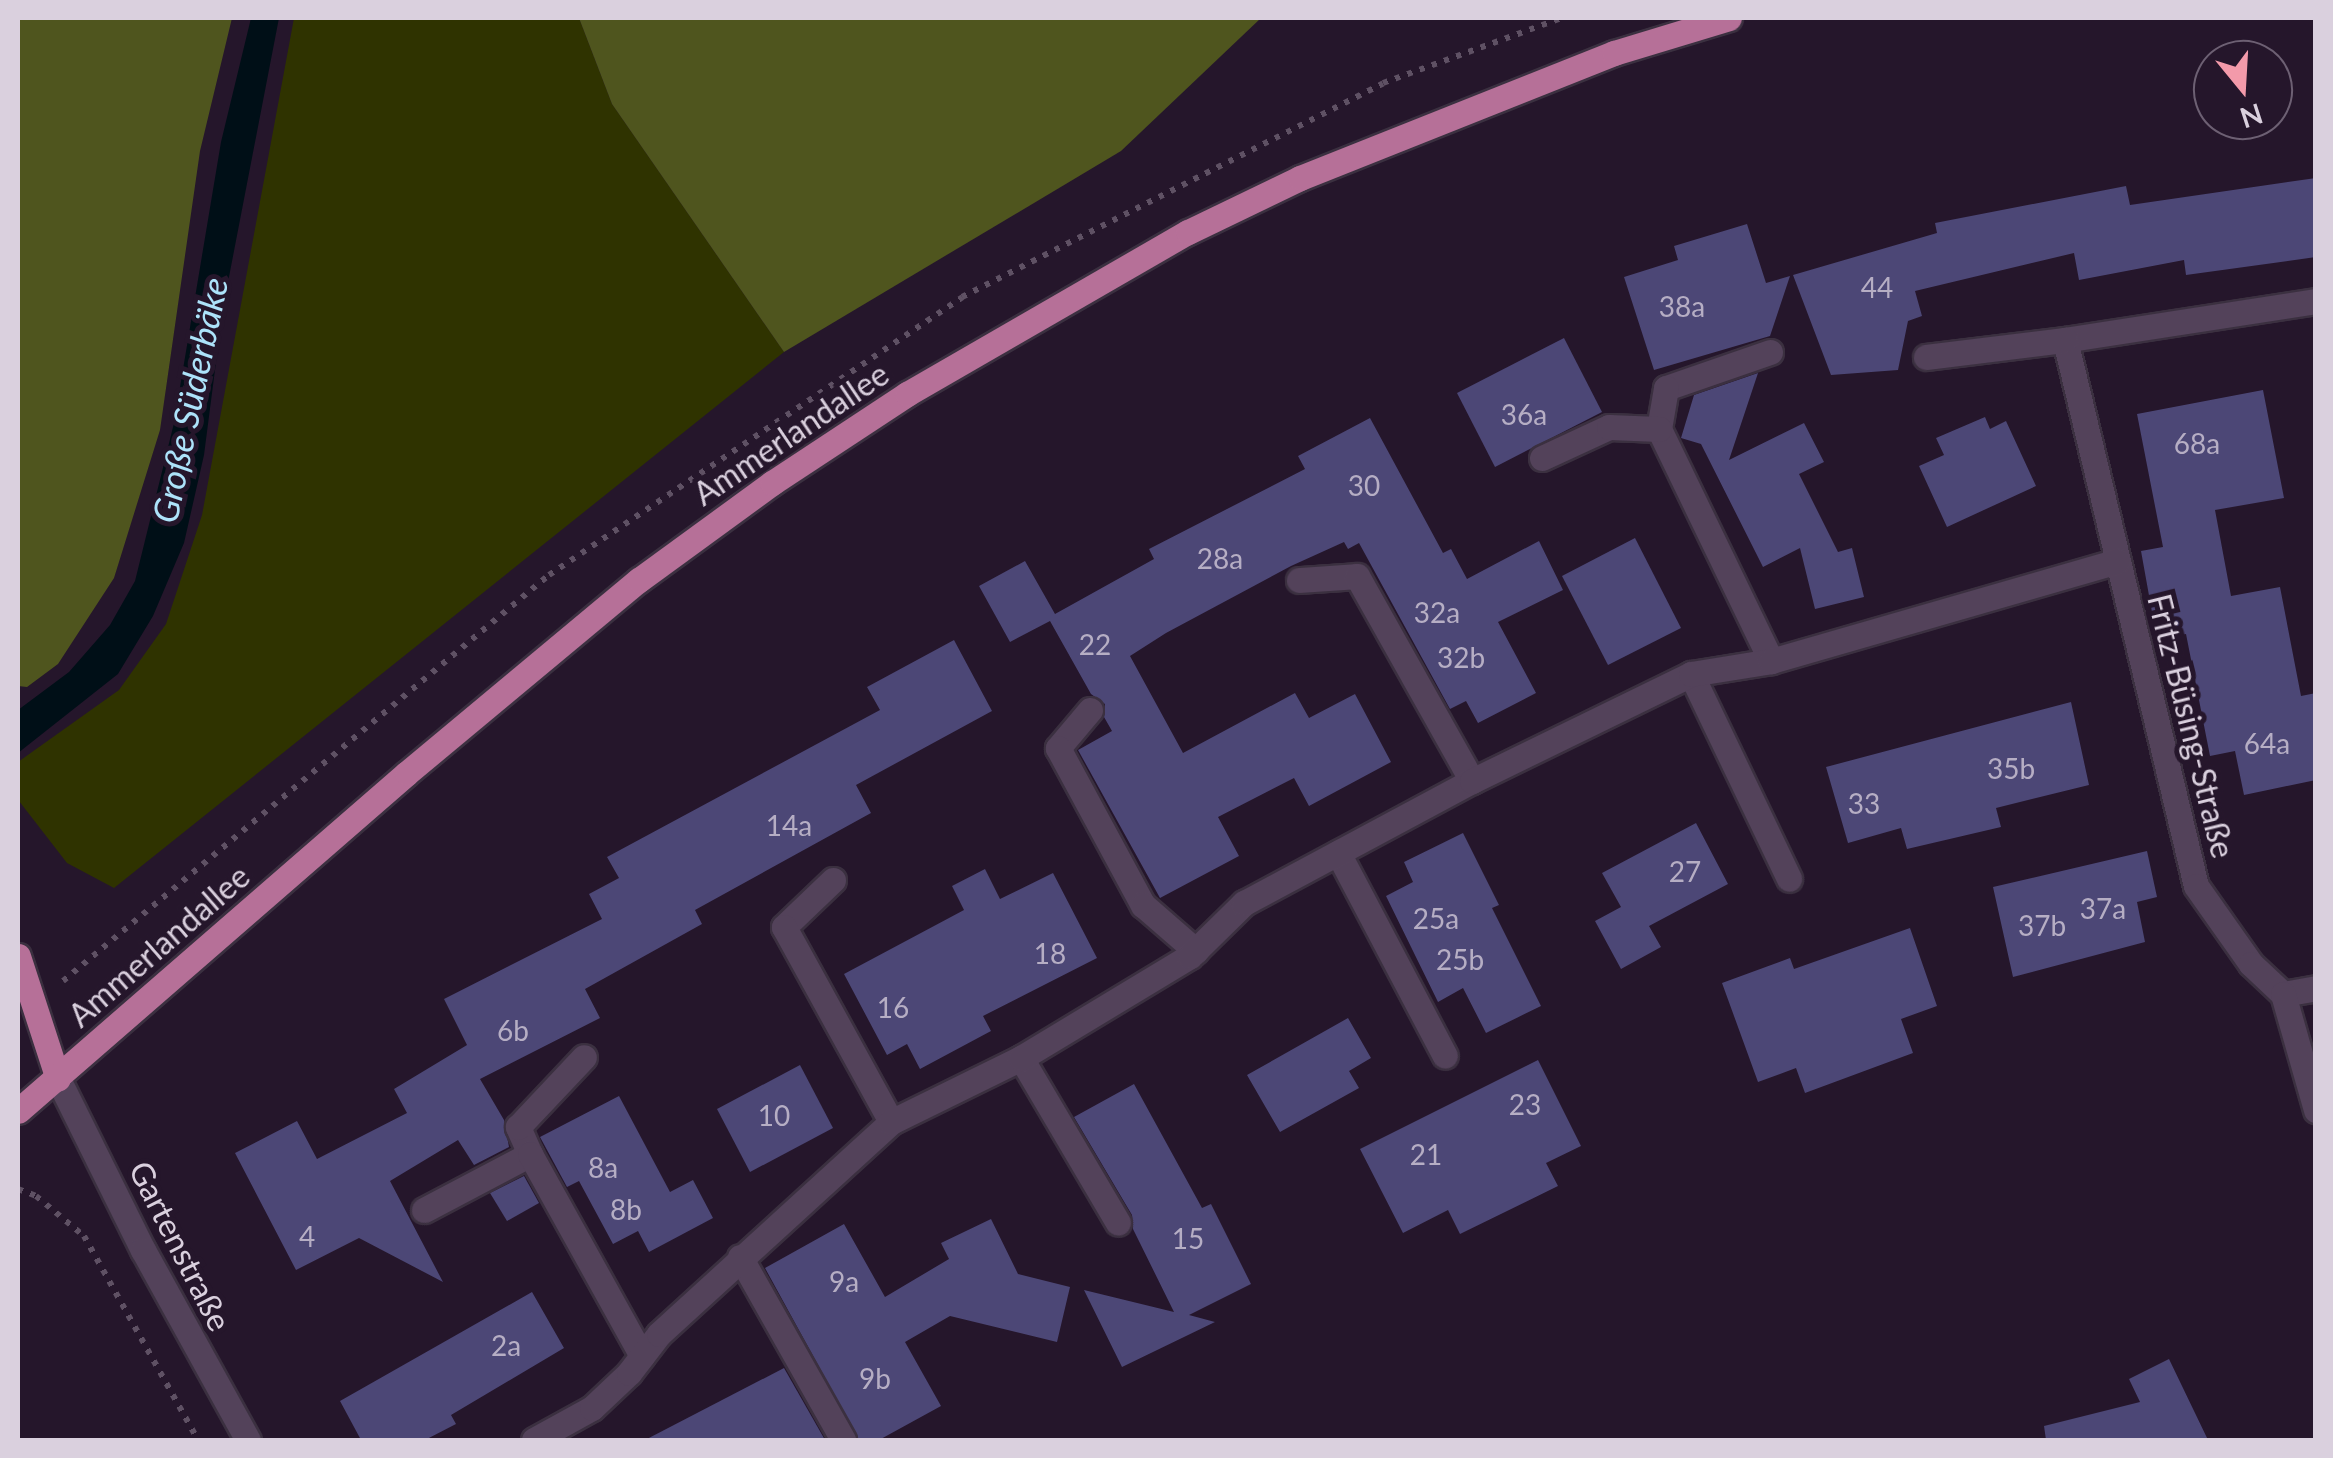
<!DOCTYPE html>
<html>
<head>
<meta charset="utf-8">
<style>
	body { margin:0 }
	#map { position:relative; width:2333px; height:1458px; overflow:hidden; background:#25162b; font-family:Lato,sans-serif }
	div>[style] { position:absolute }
	.green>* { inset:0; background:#2f3300 }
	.forest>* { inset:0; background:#4f551e }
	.water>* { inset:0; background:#000f17 }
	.building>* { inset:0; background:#4c4776 }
	.path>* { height:6px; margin-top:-3px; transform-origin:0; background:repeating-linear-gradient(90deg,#5f5164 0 5px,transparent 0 13px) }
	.roads { filter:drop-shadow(2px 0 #3b3040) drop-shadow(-2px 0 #3b3040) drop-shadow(0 2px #3b3040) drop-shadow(0 -2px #3b3040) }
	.minor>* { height:25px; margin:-12.5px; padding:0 12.5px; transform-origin:12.5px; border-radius:12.5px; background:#53425a }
	.major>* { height:25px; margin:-12.5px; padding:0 12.5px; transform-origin:12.5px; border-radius:12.5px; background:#b67098 }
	span { translate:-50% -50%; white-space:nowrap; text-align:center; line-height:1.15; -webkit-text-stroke:10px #25162b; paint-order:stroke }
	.number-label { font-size:28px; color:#b6aec4 }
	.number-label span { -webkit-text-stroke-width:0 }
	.street-label { font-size:32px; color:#dad0de }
	.water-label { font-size:35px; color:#ade3fa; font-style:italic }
	.frame { position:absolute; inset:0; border:20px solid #dad0de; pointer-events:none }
	.north { position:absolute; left:2193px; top:40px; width:100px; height:100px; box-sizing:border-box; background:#25162b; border:2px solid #6d6073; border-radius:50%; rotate:162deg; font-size:28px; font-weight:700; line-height:40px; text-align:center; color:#dad0de }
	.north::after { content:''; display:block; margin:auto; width:35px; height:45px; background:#f39aaa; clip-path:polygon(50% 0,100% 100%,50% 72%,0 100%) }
</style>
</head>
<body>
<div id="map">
	<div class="green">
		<i style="clip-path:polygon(294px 18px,579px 18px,612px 104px,784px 352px,114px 888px,67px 863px,19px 801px,18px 762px,119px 690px,166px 624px,202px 515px)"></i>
	</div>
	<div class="forest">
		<i style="clip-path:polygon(18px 18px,232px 18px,200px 151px,160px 430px,114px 578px,58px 664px,27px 687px,18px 686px)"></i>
		<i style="clip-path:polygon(579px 18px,1261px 18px,1121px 151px,784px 352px,612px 104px)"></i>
	</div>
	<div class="water">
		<i style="clip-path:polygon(251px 18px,279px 18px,223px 308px,204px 455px,184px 543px,153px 616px,118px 674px,18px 753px,18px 710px,69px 672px,110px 625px,135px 581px,174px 423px,221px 142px)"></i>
	</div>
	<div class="building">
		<i style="clip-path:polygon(2316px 178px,2316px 257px,2186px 275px,2184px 260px,2079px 280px,2074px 253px,1915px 291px,1922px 316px,1908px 321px,1898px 370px,1831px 375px,1793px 275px,1937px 233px,1935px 223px,2126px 186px,2130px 205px)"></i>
		<i style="clip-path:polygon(1747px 224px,1766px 283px,1790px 276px,1770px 336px,1654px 370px,1624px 277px,1678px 260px,1674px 246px)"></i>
		<i style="clip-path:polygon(1564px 338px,1602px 412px,1495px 467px,1457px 393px)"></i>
		<i style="clip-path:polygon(1758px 373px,1729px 460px,1804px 423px,1824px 462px,1799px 474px,1838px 552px,1852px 548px,1864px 597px,1815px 609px,1800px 548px,1763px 567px,1701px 444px,1681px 438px,1694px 395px)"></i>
		<i style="clip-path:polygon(2263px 390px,2284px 498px,2215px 510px,2231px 596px,2280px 587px,2301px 696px,2316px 693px,2316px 780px,2244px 795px,2235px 751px,2210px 756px,2186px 634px,2157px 640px,2141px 551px,2163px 547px,2137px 414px)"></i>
		<i style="clip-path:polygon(1985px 417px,1990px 429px,2006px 421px,2036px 486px,1947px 527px,1919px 466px,1944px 455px,1936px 438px)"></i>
		<i style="clip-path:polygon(1370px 418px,1443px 553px,1451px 549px,1467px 579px,1539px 541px,1563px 590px,1498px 622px,1536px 693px,1478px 723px,1466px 701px,1450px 709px,1359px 543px,1348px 549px,1344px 542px,1291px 566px,1166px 633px,1130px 656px,1183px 753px,1295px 693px,1309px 718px,1355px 694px,1391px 762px,1309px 806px,1294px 778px,1218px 817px,1239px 856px,1160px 898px,1078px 750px,1112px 731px,1104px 717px,1105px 704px,1091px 694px,1050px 621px,1010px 642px,979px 586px,1025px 561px,1055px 614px,1154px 559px,1149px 549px,1305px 469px,1298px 456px)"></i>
		<i style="clip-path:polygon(1635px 538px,1681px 628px,1608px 665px,1562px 576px)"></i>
		<i style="clip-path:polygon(954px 640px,992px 711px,856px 785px,871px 813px,695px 910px,702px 924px,585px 989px,600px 1018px,480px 1079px,504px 1120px,509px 1147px,474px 1165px,458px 1140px,390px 1181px,443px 1282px,359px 1238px,296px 1270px,235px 1153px,297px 1121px,317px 1159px,407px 1113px,394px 1089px,467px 1045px,444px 999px,602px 919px,589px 894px,619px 878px,607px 857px,880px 710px,867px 687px)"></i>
		<i style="clip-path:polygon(2071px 702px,2089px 785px,1996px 808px,2001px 827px,1907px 849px,1901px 828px,1848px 843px,1826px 767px)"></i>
		<i style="clip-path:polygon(1696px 823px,1728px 884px,1649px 926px,1661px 947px,1621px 969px,1595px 921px,1621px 907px,1602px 873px)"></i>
		<i style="clip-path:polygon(1463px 833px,1499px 905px,1492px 908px,1541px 1006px,1486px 1033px,1463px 988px,1438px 1002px,1386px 896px,1413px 882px,1404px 862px)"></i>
		<i style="clip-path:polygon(2147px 851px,2157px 897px,2137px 902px,2145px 942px,2013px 977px,1993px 887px)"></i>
		<i style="clip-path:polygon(985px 869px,1000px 899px,1053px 873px,1097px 958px,983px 1016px,991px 1031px,920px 1069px,907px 1044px,887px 1055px,844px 974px,964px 910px,952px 886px)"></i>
		<i style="clip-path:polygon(1910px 928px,1937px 1006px,1901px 1019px,1913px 1053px,1805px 1093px,1796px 1068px,1758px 1082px,1722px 983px,1790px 958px,1794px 969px)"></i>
		<i style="clip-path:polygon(1348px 1018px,1371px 1058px,1349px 1071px,1359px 1088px,1280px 1132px,1247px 1075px)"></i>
		<i style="clip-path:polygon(1538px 1060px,1581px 1146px,1546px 1163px,1558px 1186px,1460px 1234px,1448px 1210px,1403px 1233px,1360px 1149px)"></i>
		<i style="clip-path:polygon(800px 1065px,833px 1128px,750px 1172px,717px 1109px)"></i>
		<i style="clip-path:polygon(1134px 1084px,1202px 1208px,1211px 1204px,1251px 1284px,1189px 1315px,1215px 1322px,1122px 1367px,1084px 1290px,1174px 1312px,1133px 1229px,1132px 1215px,1074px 1117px)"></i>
		<i style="clip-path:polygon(619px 1096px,670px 1192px,693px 1180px,713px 1218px,649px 1252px,638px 1231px,613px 1244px,579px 1181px,567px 1187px,540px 1137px)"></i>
		<i style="clip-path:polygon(524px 1176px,539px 1203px,507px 1221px,490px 1193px)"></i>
		<i style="clip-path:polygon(991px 1219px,1018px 1274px,1070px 1287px,1057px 1342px,950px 1316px,905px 1342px,941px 1406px,879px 1440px,859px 1440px,765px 1268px,844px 1224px,885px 1297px,949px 1259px,941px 1243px)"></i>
		<i style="clip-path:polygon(532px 1292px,564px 1348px,451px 1415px,456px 1424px,425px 1440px,361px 1440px,340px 1401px)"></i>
		<i style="clip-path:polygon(2169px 1359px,2208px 1440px,2046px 1440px,2044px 1426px,2140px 1402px,2129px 1379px)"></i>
		<i style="clip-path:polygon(784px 1368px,825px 1440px,645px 1440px)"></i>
	</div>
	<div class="path">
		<i style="left:63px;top:981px;width:633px;rotate:-39.88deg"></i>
		<i style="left:549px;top:575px;width:498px;rotate:-33.9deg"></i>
		<i style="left:962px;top:297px;width:472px;rotate:-26.9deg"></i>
		<i style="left:1383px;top:83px;width:190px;rotate:-20deg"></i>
		<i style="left:18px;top:1189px;width:19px;rotate:21deg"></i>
		<i style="left:36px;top:1196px;width:62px;rotate:39.8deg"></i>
		<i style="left:84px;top:1236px;width:234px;rotate:60.8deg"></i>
	</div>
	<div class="roads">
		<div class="minor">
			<i style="left:2316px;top:301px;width:254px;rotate:171.2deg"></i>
			<i style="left:2065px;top:340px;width:561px;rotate:76.51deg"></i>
			<i style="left:2196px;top:886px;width:95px;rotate:54.8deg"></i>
			<i style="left:2251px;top:964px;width:44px;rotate:43.2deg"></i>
			<i style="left:2283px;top:994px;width:34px;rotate:-10deg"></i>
			<i style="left:1770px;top:352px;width:110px;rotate:160.9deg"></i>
			<i style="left:1666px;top:388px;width:42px;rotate:99.7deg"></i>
			<i style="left:1659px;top:429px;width:258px;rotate:64.2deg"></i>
			<i style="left:1926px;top:357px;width:140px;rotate:-7deg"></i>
			<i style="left:1542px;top:458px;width:74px;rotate:-24.8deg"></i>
			<i style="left:1609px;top:427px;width:50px;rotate:2.3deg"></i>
			<i style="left:1299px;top:580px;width:58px;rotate:-3.9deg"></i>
			<i style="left:1357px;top:576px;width:235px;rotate:60.7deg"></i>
			<i style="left:1691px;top:674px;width:227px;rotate:64.4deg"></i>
			<i style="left:1090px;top:710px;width:50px;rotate:130.1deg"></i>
			<i style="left:1058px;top:748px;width:179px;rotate:61.6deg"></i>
			<i style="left:1143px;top:905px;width:70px;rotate:41deg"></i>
			<i style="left:1338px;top:853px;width:229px;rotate:62.2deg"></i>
			<i style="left:833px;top:880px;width:68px;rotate:136.2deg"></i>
			<i style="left:784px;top:927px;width:222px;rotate:61.2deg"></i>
			<i style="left:2283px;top:994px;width:121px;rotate:74.1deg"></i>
			<i style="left:1021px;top:1058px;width:191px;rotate:59.5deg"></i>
			<i style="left:58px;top:1079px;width:191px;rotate:63.6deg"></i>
			<i style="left:143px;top:1250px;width:217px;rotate:61.1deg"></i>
			<i style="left:530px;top:1154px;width:30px;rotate:-114deg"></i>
			<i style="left:518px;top:1127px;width:96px;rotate:-46.7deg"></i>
			<i style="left:424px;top:1210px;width:120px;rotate:-27.8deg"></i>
			<i style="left:530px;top:1154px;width:231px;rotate:61deg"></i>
			<i style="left:740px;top:1257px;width:210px;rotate:60.6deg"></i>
			<i style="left:534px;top:1440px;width:66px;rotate:-28.9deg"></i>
			<i style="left:592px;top:1408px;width:51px;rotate:-43.4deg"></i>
			<i style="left:629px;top:1373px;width:49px;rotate:-52.4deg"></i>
			<i style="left:659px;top:1334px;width:314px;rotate:-42.4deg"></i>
			<i style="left:891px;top:1122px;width:145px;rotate:-26.2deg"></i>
			<i style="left:1021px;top:1058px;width:197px;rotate:-31.1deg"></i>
			<i style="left:1190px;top:956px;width:76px;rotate:-44.5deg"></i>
			<i style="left:1244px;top:903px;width:259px;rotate:-28.2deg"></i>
			<i style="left:1472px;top:781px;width:244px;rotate:-26deg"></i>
			<i style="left:1691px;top:674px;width:81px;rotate:-9.2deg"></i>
			<i style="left:1771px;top:661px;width:361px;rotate:-16.1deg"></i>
		</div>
		<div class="major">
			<i style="left:18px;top:956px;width:129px;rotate:72deg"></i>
			<i style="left:18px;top:1111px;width:515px;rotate:-40.99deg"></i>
			<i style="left:407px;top:773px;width:302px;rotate:-39.8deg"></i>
			<i style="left:639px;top:580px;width:165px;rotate:-36.1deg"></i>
			<i style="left:772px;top:483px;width:162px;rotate:-33.4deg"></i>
			<i style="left:907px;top:394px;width:324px;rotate:-30deg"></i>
			<i style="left:1188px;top:232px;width:124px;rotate:-25.7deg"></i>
			<i style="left:1300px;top:178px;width:338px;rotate:-21.7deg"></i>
			<i style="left:1614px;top:53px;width:120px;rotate:-16.9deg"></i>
		</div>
	</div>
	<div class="number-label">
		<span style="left:1877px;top:287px">44</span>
		<span style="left:1682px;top:306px">38a</span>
		<span style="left:1524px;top:414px">36a</span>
		<span style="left:2197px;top:443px">68a</span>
		<span style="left:1364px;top:485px">30</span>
		<span style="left:1220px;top:558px">28a</span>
		<span style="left:1437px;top:612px">32a</span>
		<span style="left:1095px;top:644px">22</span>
		<span style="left:1461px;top:657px">32b</span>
		<span style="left:2267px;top:743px">64a</span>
		<span style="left:2011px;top:768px">35b</span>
		<span style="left:1864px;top:803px">33</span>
		<span style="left:789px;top:825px">14a</span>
		<span style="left:1685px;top:871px">27</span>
		<span style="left:2103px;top:908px">37a</span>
		<span style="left:1436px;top:918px">25a</span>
		<span style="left:2042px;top:925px">37b</span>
		<span style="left:1050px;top:953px">18</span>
		<span style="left:1460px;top:959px">25b</span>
		<span style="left:893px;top:1007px">16</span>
		<span style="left:513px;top:1030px">6b</span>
		<span style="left:1525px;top:1104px">23</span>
		<span style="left:774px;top:1115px">10</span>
		<span style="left:1426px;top:1154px">21</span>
		<span style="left:603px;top:1167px">8a</span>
		<span style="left:626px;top:1209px">8b</span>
		<span style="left:307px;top:1236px">4</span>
		<span style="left:1188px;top:1238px">15</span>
		<span style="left:844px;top:1281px">9a</span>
		<span style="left:506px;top:1345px">2a</span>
		<span style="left:875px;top:1378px">9b</span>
	</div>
	<div class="street-label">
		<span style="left:791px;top:434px;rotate:-34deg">Ammerlandallee</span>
		<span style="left:2191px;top:726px;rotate:76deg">Fritz-Büsing-Straße</span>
		<span style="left:159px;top:946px;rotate:-41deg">Ammerlandallee</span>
		<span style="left:180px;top:1246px;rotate:63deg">Gartenstraße</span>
	</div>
	<div class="water-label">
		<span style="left:189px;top:400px;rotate:-78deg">Große Süderbäke</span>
	</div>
	<div class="frame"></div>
	<div class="north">N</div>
</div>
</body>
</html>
